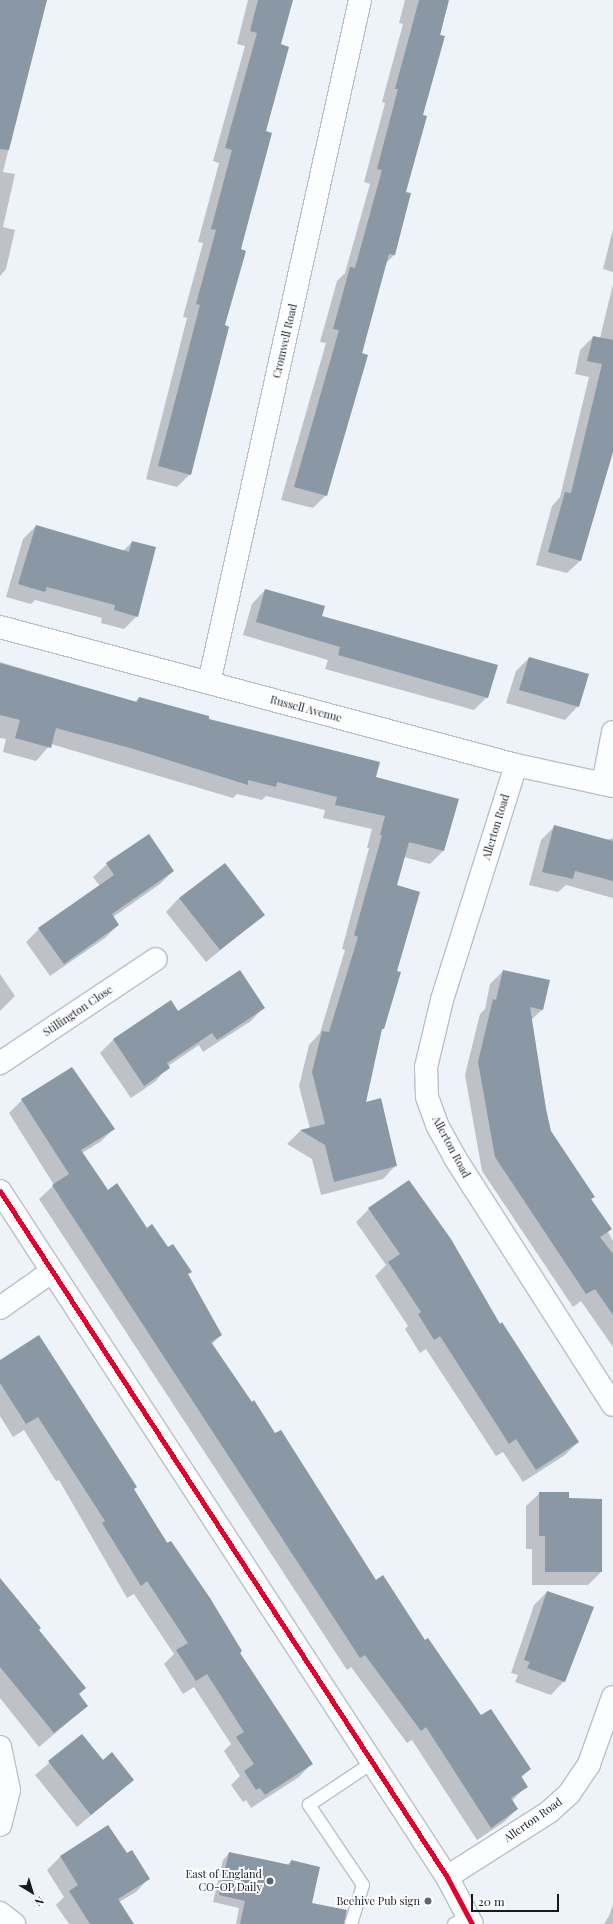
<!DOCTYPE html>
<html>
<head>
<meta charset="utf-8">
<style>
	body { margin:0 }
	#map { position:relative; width:613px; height:1924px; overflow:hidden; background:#eef3f9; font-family:"Playfair Display",serif }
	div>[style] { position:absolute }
	.shadow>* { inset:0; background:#0003 }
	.building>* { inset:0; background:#8a97a5 }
	.roads { filter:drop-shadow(1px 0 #bbc0c7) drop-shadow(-1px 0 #bbc0c7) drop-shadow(0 1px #bbc0c7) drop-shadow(0 -1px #bbc0c7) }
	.service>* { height:12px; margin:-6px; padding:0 6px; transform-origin:6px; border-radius:6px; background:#fcfdfe }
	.minor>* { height:22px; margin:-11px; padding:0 11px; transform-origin:11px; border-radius:11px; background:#fcfdfe }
	.bus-1>* { height:5px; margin:-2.5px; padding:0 2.5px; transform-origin:2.5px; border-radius:2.5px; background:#e4002b }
	.dots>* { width:11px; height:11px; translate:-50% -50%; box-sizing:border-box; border:2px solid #fefefe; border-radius:50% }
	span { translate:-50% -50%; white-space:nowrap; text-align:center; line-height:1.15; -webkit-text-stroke:4px #fefefe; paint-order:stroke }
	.street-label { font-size:11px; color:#151a21 }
	.poi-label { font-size:11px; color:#151a21 }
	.right { translate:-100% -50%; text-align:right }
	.north { position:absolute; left:12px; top:1872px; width:40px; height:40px; -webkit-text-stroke:3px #fefefe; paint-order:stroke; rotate:142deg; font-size:11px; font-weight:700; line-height:16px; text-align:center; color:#151a21 }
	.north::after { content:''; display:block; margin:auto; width:14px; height:18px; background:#151a21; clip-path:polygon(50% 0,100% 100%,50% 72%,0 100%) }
	.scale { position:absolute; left:471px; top:1894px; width:88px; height:18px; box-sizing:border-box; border:2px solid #151a21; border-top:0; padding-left:5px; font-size:12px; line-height:14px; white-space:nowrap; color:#151a21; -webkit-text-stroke:3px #fefefe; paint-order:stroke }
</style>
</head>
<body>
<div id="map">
	<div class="shadow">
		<i style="clip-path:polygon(0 0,45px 0,3px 172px,15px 174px,3px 227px,15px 230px,6px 269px,0 276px)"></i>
		<i style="clip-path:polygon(248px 0,292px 0,280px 45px,265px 132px,190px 474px,177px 487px,146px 479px,187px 318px,183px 317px,203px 243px,198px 242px,219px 163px,213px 161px,245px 46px,237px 44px)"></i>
		<i style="clip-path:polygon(405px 0,448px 0,405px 193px,410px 194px,394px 255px,385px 264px,326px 495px,313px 508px,281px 500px,326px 343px,320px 342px,337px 281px,345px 273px,370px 184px,364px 182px,385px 103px,382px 102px,403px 24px,399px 23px)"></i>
		<i style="clip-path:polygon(613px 229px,613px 272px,603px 269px)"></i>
		<i style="clip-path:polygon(613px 284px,613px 447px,581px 560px,567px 573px,536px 565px,552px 506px,560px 497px,589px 377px,575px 374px,580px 350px,593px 337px,600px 338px)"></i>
		<i style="clip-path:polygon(36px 526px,123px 551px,132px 542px,137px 616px,124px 629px,101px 623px,102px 618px,35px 600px,31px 604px,6px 597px,23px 539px)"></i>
		<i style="clip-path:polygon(265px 590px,321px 616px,487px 697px,474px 710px,325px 669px,328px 660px,243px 635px,252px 604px)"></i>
		<i style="clip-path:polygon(529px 658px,578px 706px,565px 720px,506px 703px,516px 671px)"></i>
		<i style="clip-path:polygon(0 662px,135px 702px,139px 698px,375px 778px,443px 851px,430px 864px,404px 857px,396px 886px,396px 971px,364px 1103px,396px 1165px,383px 1179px,321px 1195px,312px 1159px,287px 1144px,300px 1131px,310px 1129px,299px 1086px,309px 1045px,320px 1033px,345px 950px,342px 949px,369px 848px,367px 848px,372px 829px,323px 818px,325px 810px,266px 796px,262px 800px,237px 794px,233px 798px,51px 744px,36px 761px,3px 752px,6px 739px,0 738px)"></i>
		<i style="clip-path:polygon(555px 826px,607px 840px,613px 838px,613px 898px,566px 885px,558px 892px,529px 885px,541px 840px)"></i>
		<i style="clip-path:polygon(107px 864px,173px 871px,160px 884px,113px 917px,118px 925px,105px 938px,50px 976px,26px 942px,39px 929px,100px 886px,93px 877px)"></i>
		<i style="clip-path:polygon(179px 898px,263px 915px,206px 962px,166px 912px)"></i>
		<i style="clip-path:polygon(503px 971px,542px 1010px,531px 1020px,550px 1132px,593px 1197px,591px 1200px,611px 1229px,608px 1232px,613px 1241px,613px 1347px,581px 1301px,573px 1307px,482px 1171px,465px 1075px,480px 1014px,485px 1009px,490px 984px)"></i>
		<i style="clip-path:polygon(0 974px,15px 996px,0 1011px)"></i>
		<i style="clip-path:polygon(170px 1001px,178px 1012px,264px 1007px,251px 1021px,203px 1052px,199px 1045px,168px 1066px,156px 1081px,131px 1098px,100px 1053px,113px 1040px)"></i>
		<i style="clip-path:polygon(22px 1100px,114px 1129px,100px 1142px,82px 1153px,108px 1191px,191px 1272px,187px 1275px,221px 1335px,212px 1344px,251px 1403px,376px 1581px,480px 1716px,530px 1769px,521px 1778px,526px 1786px,512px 1801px,517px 1809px,504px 1822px,477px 1840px,412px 1740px,407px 1743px,351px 1667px,347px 1670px,39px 1199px,54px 1185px,9px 1113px)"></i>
		<i style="clip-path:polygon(369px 1209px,500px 1325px,578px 1442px,565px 1455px,523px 1482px,503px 1452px,496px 1456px,426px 1349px,420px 1353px,405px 1329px,408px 1326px,375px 1276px,386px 1265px,356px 1222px)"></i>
		<i style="clip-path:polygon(0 1361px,133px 1490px,312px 1763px,299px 1777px,251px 1808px,246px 1800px,243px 1802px,231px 1785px,240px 1776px,224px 1751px,231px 1744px,194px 1687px,183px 1694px,164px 1664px,174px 1654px,134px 1594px,127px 1598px,59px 1480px,56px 1481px,24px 1430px,13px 1437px,0 1416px)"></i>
		<i style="clip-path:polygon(540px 1493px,568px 1499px,601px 1572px,588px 1585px,532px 1585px,532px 1549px,526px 1549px,526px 1506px)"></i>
		<i style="clip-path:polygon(0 1581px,38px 1630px,87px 1706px,39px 1747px,0 1698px)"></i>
		<i style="clip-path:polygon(547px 1592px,564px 1681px,551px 1695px,515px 1682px,518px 1675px,511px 1673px,534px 1605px)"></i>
		<i style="clip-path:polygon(82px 1735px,103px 1761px,133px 1780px,77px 1827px,35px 1775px)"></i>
		<i style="clip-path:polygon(108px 1826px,127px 1855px,149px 1878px,136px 1892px,119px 1902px,133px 1924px,69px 1924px,56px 1905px,64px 1897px,47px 1870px,60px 1857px)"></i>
		<i style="clip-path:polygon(229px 1853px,287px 1865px,291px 1861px,311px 1904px,326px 1924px,236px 1924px,239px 1908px,213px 1902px,223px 1860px)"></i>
		<i style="clip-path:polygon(613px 1904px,613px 1924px,604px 1924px,609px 1916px)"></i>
	</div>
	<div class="building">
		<i style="clip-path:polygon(0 0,47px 0,9px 150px,0 149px)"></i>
		<i style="clip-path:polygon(258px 0,293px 0,281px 44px,289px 47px,266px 131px,272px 133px,241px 249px,246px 251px,225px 325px,229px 327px,191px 475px,158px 466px,200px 305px,196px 304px,216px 230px,211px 229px,232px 150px,225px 148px,257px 33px,250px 31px)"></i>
		<i style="clip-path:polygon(419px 0,449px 0,440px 35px,445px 36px,423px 115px,427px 116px,406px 192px,411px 193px,395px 255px,389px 254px,362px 353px,368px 355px,327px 496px,294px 487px,339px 330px,333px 329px,350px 267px,355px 268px,382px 170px,377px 169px,398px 89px,395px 89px)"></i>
		<i style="clip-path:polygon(593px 336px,613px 340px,613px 452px,581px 561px,548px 552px,565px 492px,571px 493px,602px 364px,587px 361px)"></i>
		<i style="clip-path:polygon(36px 525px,129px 552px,132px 541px,156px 547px,138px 617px,114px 610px,115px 605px,47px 587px,45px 592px,18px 584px)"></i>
		<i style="clip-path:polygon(265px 589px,325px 606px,322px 616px,498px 665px,488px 698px,338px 655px,340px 647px,256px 622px)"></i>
		<i style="clip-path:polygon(529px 657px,589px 674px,579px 707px,519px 690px)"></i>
		<i style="clip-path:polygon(0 663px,137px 702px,139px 697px,209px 716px,209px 719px,380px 762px,376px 777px,459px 799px,444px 851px,409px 842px,397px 885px,420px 892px,397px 971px,401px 972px,384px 1029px,382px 1029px,366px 1102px,381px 1098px,397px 1166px,334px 1182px,325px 1145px,300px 1130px,325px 1124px,312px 1072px,322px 1031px,329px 1032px,358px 937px,354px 935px,382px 835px,380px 835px,385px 816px,335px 805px,337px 797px,277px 782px,276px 787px,248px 780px,248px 785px,130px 748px,56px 728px,51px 748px,15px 738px,20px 720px,0 715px)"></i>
		<i style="clip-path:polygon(554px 825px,613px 841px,613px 881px,575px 871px,573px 879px,542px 872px)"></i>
		<i style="clip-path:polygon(149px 834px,174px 871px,112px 914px,119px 925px,64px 964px,38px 928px,114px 875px,106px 863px)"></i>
		<i style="clip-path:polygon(225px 863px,265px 915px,220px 950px,179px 898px)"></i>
		<i style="clip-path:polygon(240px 970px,265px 1008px,217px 1040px,212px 1033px,167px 1063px,170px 1068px,144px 1086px,113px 1039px,171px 1000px,178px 1011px)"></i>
		<i style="clip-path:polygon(503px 970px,550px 980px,543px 1010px,530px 1007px,546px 1109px,551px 1131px,595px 1197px,591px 1199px,612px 1229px,600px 1237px,613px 1254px,613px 1315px,595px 1289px,586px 1294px,495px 1157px,478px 1062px,493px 999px,496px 1000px)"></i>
		<i style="clip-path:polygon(72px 1067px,115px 1129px,81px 1150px,108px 1190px,117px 1183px,147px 1228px,152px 1224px,168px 1247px,173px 1244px,192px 1272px,188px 1274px,222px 1335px,211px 1342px,252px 1402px,254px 1400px,275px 1433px,281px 1430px,376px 1580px,383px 1575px,425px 1640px,428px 1638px,481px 1715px,491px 1709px,531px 1769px,521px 1776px,528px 1787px,511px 1798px,518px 1809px,491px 1828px,426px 1727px,421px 1731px,365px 1655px,360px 1658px,52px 1185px,69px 1174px,21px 1099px)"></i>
		<i style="clip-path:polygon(409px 1180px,451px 1239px,500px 1324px,502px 1322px,579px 1442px,536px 1470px,516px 1439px,509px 1444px,440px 1336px,434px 1340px,418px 1314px,421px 1312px,388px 1262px,400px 1254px,368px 1208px)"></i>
		<i style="clip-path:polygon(39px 1335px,137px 1487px,134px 1489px,167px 1543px,171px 1541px,210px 1598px,242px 1651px,240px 1653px,313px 1764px,265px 1795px,260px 1788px,256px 1790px,244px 1771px,254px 1764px,236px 1737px,244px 1732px,207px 1674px,196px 1681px,176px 1650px,188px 1643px,147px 1581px,141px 1586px,102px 1523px,105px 1521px,38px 1417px,26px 1424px,0 1383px,0 1360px)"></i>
		<i style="clip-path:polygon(539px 1492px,569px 1492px,569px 1498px,602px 1499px,602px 1572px,545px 1572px,545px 1536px,539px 1536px)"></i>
		<i style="clip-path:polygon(0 1578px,41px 1628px,39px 1630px,86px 1688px,79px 1694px,88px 1706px,54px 1733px,0 1667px)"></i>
		<i style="clip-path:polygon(547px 1591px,594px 1607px,565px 1682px,527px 1668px,530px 1662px,524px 1660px)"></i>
		<i style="clip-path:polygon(82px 1734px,103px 1760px,112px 1752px,134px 1780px,91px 1815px,48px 1761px)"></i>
		<i style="clip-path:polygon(108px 1825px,127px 1853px,132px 1850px,150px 1879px,118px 1899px,134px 1924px,90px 1924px,69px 1891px,78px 1885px,60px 1856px)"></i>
		<i style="clip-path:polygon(229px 1852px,290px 1865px,291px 1860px,320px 1867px,312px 1903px,347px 1910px,344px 1924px,240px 1924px,245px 1901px,219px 1895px)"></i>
	</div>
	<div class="roads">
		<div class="service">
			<i style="left:351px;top:1924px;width:41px;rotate:-72.9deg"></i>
			<i style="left:363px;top:1885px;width:97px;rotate:-124deg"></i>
			<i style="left:309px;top:1805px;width:76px;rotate:-33.7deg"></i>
			<i style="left:454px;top:1924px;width:17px;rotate:-25deg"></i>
		</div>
		<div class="minor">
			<i style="left:0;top:627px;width:534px;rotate:14.97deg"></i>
			<i style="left:516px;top:765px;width:99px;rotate:12.2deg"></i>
			<i style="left:209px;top:683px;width:699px;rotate:-77.53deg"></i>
			<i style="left:516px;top:765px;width:246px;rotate:107.5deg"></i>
			<i style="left:442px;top:1000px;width:69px;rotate:103.4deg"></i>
			<i style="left:426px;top:1067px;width:30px;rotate:88deg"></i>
			<i style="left:427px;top:1097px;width:30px;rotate:70deg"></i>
			<i style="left:437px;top:1125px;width:38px;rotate:61deg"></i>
			<i style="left:455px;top:1158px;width:293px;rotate:57.4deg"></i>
			<i style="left:603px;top:784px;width:53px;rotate:-79.1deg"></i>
			<i style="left:0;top:1063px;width:187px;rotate:-33.7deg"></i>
			<i style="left:0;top:1191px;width:819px;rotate:56.91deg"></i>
			<i style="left:447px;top:1877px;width:53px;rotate:62deg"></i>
			<i style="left:0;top:1308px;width:62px;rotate:-35.2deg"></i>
			<i style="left:0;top:1747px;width:44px;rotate:78.2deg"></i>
			<i style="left:9px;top:1790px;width:36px;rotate:104deg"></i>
			<i style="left:447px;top:1877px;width:121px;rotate:-32.5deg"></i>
			<i style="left:549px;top:1812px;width:27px;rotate:-42deg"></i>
			<i style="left:569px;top:1794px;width:36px;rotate:-56deg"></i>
			<i style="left:589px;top:1764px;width:71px;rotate:-70.3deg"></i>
			<i style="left:0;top:1913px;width:18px;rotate:38deg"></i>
		</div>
	</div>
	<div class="bus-1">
		<i style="left:0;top:1191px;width:819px;rotate:56.91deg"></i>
		<i style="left:447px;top:1877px;width:53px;rotate:62deg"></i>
	</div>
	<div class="dots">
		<i style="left:270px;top:1881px;background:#61666d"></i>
		<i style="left:428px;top:1901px;background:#61666d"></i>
	</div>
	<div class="street-label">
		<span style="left:285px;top:341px;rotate:-77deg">Cromwell Road</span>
		<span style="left:306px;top:709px;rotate:15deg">Russell Avenue</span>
		<span style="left:496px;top:827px;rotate:-73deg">Allerton Road</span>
		<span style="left:78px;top:1011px;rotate:-34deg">Stillington Close</span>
		<span style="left:451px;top:1147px;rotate:62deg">Allerton Road</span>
		<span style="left:533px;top:1820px;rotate:-35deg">Allerton Road</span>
	</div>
	<div class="poi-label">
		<span class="right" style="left:262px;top:1881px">East of England<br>CO-OP Daily</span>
		<span class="right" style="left:420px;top:1901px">Beehive Pub sign</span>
	</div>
	<div class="north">N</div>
	<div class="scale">20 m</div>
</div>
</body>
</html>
